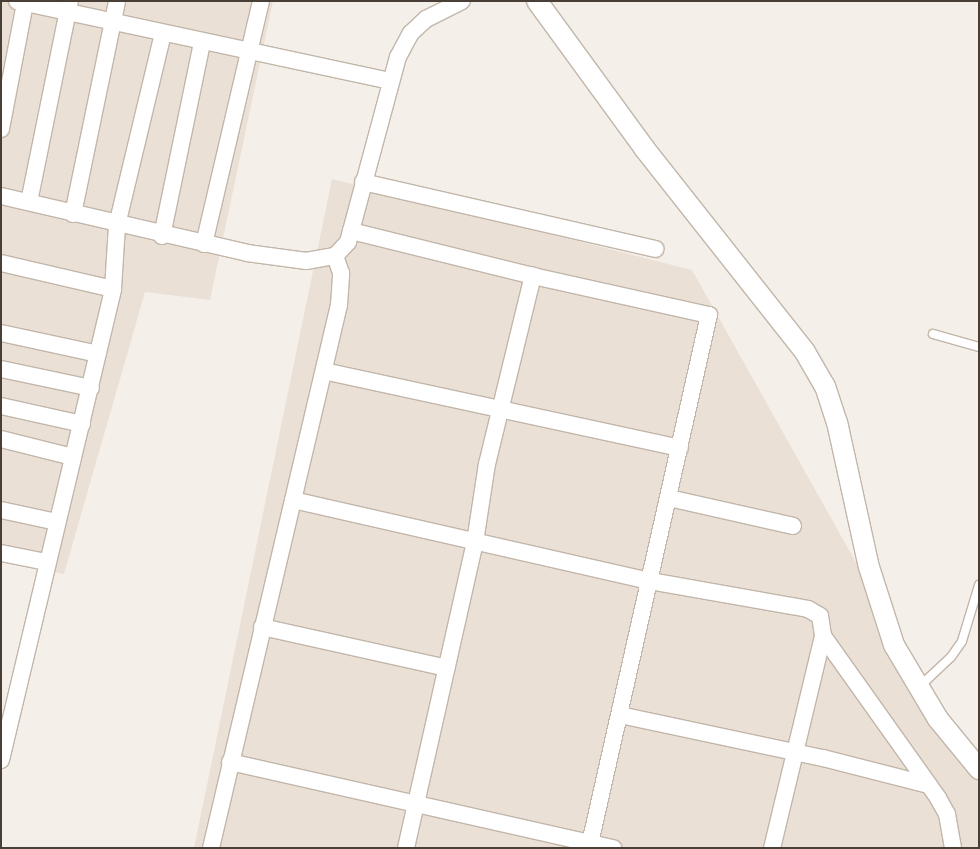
<!DOCTYPE html>
<html>
<head>
<meta charset="utf-8">
<style>
	body { margin:0 }
	#map { position:relative; width:980px; height:849px; overflow:hidden; background:#f5efe9; font-family:"Work Sans",sans-serif }
	div>[style] { position:absolute }
	.residential>* { inset:0; background:#eae0d6 }
	.roads { filter:drop-shadow(1px 0 #c2b6aa) drop-shadow(-1px 0 #c2b6aa) drop-shadow(0 1px #c2b6aa) drop-shadow(0 -1px #c2b6aa) }
	.service>* { height:8px; margin:-4px; padding:0 4px; transform-origin:4px; border-radius:4px; background:#fff }
	.minor>* { height:16px; margin:-8px; padding:0 8px; transform-origin:8px; border-radius:8px; background:#fff }
	.tertiary>* { height:20px; margin:-10px; padding:0 10px; transform-origin:10px; border-radius:10px; background:#fff }
	span { translate:-50% -50%; white-space:nowrap; text-align:center; line-height:1.15; -webkit-text-stroke:3px #fff; paint-order:stroke }
	.frame { position:absolute; inset:0; border:2px solid #4a3f36; pointer-events:none }
</style>
</head>
<body>
<div id="map">
	<div class="residential">
		<i style="clip-path:polygon(1px 1px,273px 1px,210px 300px,145px 292px,64px 574px,1px 561px)"></i>
		<i style="clip-path:polygon(332px 179px,692px 270px,979px 782px,979px 848px,194px 848px)"></i>
	</div>
	<div class="roads">
		<div class="service">
			<i style="left:933px;top:334px;width:48px;rotate:15.8deg"></i>
			<i style="left:919px;top:687px;width:44px;rotate:-43.2deg"></i>
			<i style="left:951px;top:657px;width:19px;rotate:-55deg"></i>
			<i style="left:962px;top:641px;width:59px;rotate:-73.1deg"></i>
		</div>
		<div class="minor">
			<i style="left:17px;top:1px;width:382px;rotate:12.1deg"></i>
			<i style="left:1px;top:129px;width:128px;rotate:-79.2deg"></i>
			<i style="left:363px;top:182px;width:300px;rotate:12.9deg"></i>
			<i style="left:1px;top:196px;width:253px;rotate:13deg"></i>
			<i style="left:247px;top:253px;width:60px;rotate:7.7deg"></i>
			<i style="left:306px;top:261px;width:29px;rotate:-10deg"></i>
			<i style="left:335px;top:256px;width:19px;rotate:-47deg"></i>
			<i style="left:348px;top:242px;width:192px;rotate:-74.9deg"></i>
			<i style="left:398px;top:57px;width:27px;rotate:-62deg"></i>
			<i style="left:411px;top:33px;width:21px;rotate:-43deg"></i>
			<i style="left:426px;top:19px;width:40px;rotate:-26.6deg"></i>
			<i style="left:29px;top:202px;width:205px;rotate:-78.5deg"></i>
			<i style="left:73px;top:214px;width:217px;rotate:-78.3deg"></i>
			<i style="left:351px;top:231px;width:187px;rotate:13.9deg"></i>
			<i style="left:162px;top:236px;width:197px;rotate:-78.3deg"></i>
			<i style="left:204px;top:244px;width:250px;rotate:-76.8deg"></i>
			<i style="left:1px;top:263px;width:115px;rotate:13.1deg"></i>
			<i style="left:1px;top:333px;width:99px;rotate:12.2deg"></i>
			<i style="left:1px;top:369px;width:92px;rotate:11.9deg"></i>
			<i style="left:324px;top:371px;width:364px;rotate:12.2deg"></i>
			<i style="left:1px;top:406px;width:83px;rotate:12.5deg"></i>
			<i style="left:1px;top:439px;width:74px;rotate:14deg"></i>
			<i style="left:669px;top:498px;width:127px;rotate:12.7deg"></i>
			<i style="left:293px;top:500px;width:366px;rotate:12.8deg"></i>
			<i style="left:650px;top:581px;width:160px;rotate:10deg"></i>
			<i style="left:808px;top:609px;width:14px;rotate:30deg"></i>
			<i style="left:820px;top:616px;width:20px;rotate:81deg"></i>
			<i style="left:823px;top:636px;width:218px;rotate:103.5deg"></i>
			<i style="left:1px;top:510px;width:57px;rotate:12.1deg"></i>
			<i style="left:1px;top:553px;width:46px;rotate:11.3deg"></i>
			<i style="left:262px;top:627px;width:189px;rotate:12.5deg"></i>
			<i style="left:823px;top:636px;width:199px;rotate:54.6deg"></i>
			<i style="left:938px;top:798px;width:18px;rotate:61deg"></i>
			<i style="left:947px;top:814px;width:35px;rotate:80deg"></i>
			<i style="left:620px;top:715px;width:208px;rotate:12deg"></i>
			<i style="left:823px;top:758px;width:109px;rotate:14.3deg"></i>
			<i style="left:1px;top:760px;width:484px;rotate:-76.6deg"></i>
			<i style="left:113px;top:289px;width:64px;rotate:-86.4deg"></i>
			<i style="left:117px;top:225px;width:196px;rotate:-76.5deg"></i>
			<i style="left:230px;top:762px;width:393px;rotate:12.7deg"></i>
			<i style="left:211px;top:848px;width:558px;rotate:-76.74deg"></i>
			<i style="left:339px;top:305px;width:32px;rotate:-86deg"></i>
			<i style="left:341px;top:273px;width:18px;rotate:-109deg"></i>
			<i style="left:406px;top:848px;width:314px;rotate:-77.3deg"></i>
			<i style="left:475px;top:542px;width:79px;rotate:-81.3deg"></i>
			<i style="left:487px;top:464px;width:194px;rotate:-76.3deg"></i>
			<i style="left:533px;top:276px;width:180px;rotate:12.5deg"></i>
			<i style="left:709px;top:315px;width:546px;rotate:102.69deg"></i>
		</div>
		<div class="tertiary">
			<i style="left:537px;top:1px;width:182px;rotate:53.9deg"></i>
			<i style="left:644px;top:148px;width:260px;rotate:51.7deg"></i>
			<i style="left:805px;top:352px;width:39px;rotate:60deg"></i>
			<i style="left:825px;top:386px;width:38px;rotate:72deg"></i>
			<i style="left:837px;top:422px;width:148px;rotate:77.6deg"></i>
			<i style="left:869px;top:567px;width:82px;rotate:72.2deg"></i>
			<i style="left:894px;top:645px;width:86px;rotate:59.3deg"></i>
			<i style="left:938px;top:719px;width:65px;rotate:50.6deg"></i>
		</div>
	</div>
	<div class="frame"></div>
</div>
</body>
</html>
